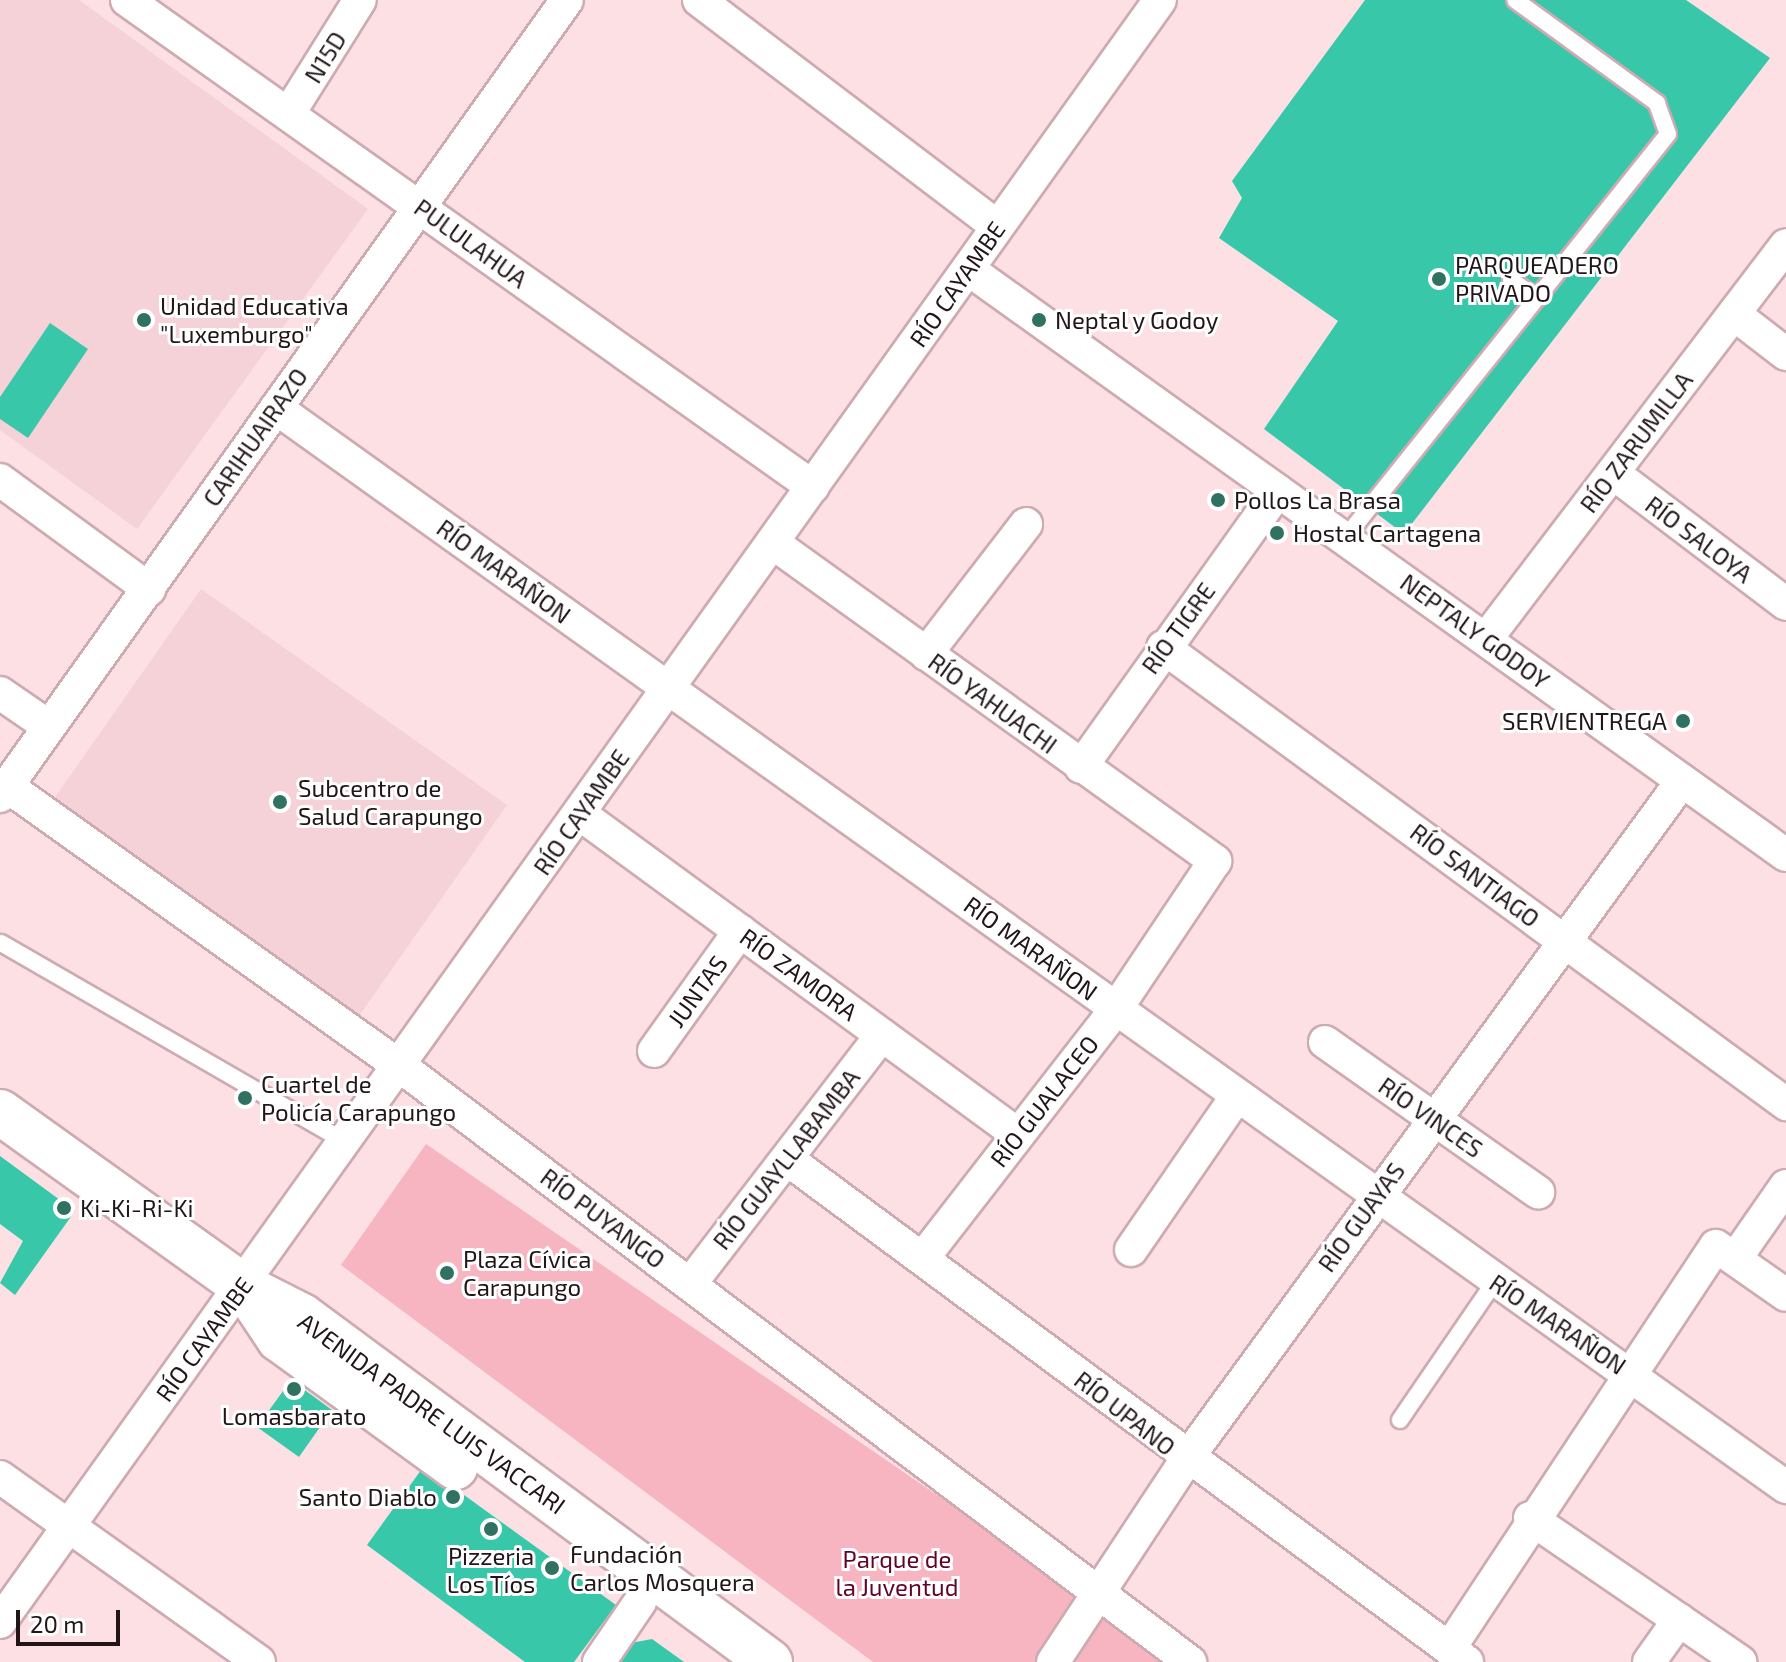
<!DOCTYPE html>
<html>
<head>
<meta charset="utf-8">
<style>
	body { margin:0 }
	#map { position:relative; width:1786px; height:1662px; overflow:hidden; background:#fce0e4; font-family:"Exo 2",sans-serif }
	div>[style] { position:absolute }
	.built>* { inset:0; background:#f5d2d8 }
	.green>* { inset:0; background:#f6b5c1 }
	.building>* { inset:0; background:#38c7a9 }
	.roads { filter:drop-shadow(2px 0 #cdabb1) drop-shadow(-2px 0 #cdabb1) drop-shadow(0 2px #cdabb1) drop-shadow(0 -2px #cdabb1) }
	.service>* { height:16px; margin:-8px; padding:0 8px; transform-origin:8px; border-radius:8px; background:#fff }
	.minor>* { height:32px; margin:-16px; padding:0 16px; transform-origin:16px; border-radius:16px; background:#fff }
	.secondary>* { height:44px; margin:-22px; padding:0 22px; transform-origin:22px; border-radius:22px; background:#fff }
	.dots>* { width:22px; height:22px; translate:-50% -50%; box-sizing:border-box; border:4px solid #fff; border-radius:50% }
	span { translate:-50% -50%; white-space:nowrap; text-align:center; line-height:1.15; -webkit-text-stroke:6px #fff; paint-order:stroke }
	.street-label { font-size:24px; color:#211517 }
	.poi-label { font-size:24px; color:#211517 }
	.left { translate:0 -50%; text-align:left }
	.right { translate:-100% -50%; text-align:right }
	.park-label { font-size:24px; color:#620328 }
	.scale { position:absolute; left:16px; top:1610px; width:104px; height:36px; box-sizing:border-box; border:4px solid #211517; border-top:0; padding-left:10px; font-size:24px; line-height:28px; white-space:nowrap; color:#211517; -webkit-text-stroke:6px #fff; paint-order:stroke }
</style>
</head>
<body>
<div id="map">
	<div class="built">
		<i style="clip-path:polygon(0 0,79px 0,368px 209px,137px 529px,0 430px)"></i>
		<i style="clip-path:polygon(201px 589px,507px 805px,359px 1016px,53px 800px)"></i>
	</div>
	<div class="green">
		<i style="clip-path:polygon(426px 1144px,1180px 1662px,873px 1662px,341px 1265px)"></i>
	</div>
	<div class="building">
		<i style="clip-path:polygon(1365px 0,1686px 0,1770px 58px,1404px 534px,1264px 429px,1338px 321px,1219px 238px,1242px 198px,1232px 181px)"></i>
		<i style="clip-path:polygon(50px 323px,88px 349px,28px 438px,0 419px,0 397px)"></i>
		<i style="clip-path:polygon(0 1156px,75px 1211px,15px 1295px,0 1283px,23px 1241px,0 1224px)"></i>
		<i style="clip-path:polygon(291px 1380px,332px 1410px,299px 1457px,257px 1427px)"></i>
		<i style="clip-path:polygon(424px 1466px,616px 1605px,574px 1662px,525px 1662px,367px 1545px)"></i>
		<i style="clip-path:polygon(652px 1639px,684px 1662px,617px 1662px,631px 1643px)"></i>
	</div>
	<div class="roads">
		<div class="service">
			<i style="left:1511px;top:280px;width:32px;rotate:35deg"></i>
			<i style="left:1345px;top:538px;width:517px;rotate:-51.36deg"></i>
			<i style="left:1668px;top:134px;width:33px;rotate:-110deg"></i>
			<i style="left:1657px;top:103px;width:175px;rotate:-144deg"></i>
			<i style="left:1px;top:943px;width:397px;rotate:30deg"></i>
			<i style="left:1400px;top:1420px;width:168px;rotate:-55.6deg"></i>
		</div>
		<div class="minor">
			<i style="left:127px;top:0;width:841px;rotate:35.37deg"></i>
			<i style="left:699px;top:0;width:374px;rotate:37.2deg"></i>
			<i style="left:289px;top:113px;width:133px;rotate:-57.9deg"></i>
			<i style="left:968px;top:269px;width:1006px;rotate:35.62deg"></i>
			<i style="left:1734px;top:314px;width:66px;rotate:37.6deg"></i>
			<i style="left:276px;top:408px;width:1856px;rotate:35.55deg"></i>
			<i style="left:1613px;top:473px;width:217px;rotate:37.1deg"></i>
			<i style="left:0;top:480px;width:185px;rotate:36.2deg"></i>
			<i style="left:773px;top:543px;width:545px;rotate:35.73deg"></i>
			<i style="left:1215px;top:861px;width:178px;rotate:123.8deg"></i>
			<i style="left:1116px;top:1009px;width:315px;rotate:127.8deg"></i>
			<i style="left:1486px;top:639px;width:495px;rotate:-52.7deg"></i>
			<i style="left:1163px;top:647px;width:773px;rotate:36.26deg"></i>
			<i style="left:926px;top:654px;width:164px;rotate:-52.4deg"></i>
			<i style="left:0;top:693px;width:58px;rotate:34.5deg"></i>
			<i style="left:1081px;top:767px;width:339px;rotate:-54.5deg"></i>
			<i style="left:7px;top:786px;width:483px;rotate:35.5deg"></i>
			<i style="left:400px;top:1066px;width:990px;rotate:37.03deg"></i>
			<i style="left:0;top:796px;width:977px;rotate:-54.54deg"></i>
			<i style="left:580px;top:814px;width:542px;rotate:36.21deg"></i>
			<i style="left:1325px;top:1042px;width:261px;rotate:35.2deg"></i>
			<i style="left:654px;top:1051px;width:148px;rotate:-54.4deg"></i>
			<i style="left:787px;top:1159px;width:846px;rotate:36.49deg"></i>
			<i style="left:1131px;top:1250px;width:187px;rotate:-55.5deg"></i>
			<i style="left:1735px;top:1259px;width:89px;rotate:-55.1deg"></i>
			<i style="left:690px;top:1284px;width:314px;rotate:-52.4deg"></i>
			<i style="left:0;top:1477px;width:318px;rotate:35.5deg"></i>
			<i style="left:1530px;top:1518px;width:255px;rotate:34.4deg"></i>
			<i style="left:0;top:1622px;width:1994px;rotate:-54.43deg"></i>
			<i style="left:1449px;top:1649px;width:483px;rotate:-56.5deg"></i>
			<i style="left:1716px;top:1246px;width:85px;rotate:35deg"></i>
			<i style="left:599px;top:1662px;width:73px;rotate:-55.7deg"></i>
			<i style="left:1053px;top:1662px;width:242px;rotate:-56.6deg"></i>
			<i style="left:1186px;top:1460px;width:841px;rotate:-53.85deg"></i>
			<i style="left:1649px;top:1662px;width:52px;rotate:-54.5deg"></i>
		</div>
		<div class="secondary">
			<i style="left:0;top:1112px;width:299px;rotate:35.6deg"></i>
			<i style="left:243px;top:1286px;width:66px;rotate:27deg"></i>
			<i style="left:302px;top:1316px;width:582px;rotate:36.48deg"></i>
			<i style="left:247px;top:1291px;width:58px;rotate:56.3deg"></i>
			<i style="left:279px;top:1339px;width:218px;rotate:36deg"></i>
		</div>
	</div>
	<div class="dots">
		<i style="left:1439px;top:279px;background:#307162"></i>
		<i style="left:144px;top:320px;background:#307162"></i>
		<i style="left:1039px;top:320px;background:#307162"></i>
		<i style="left:1218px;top:500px;background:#307162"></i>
		<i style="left:1277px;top:533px;background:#307162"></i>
		<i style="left:1683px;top:721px;background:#307162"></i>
		<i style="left:280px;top:802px;background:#307162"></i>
		<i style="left:245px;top:1098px;background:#307162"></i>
		<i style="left:64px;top:1208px;background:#307162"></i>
		<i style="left:447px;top:1273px;background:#307162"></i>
		<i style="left:294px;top:1389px;background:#307162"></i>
		<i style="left:453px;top:1497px;background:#307162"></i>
		<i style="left:491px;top:1529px;background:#307162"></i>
		<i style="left:552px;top:1568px;background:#307162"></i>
	</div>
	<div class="street-label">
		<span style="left:325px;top:57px;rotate:-58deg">N15D</span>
		<span style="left:471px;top:243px;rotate:36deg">PULULAHUA</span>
		<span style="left:957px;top:284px;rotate:-55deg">RÍO CAYAMBE</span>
		<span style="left:255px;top:437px;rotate:-55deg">CARIHUAIRAZO</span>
		<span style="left:1636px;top:442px;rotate:-53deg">RÍO ZARUMILLA</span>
		<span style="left:1699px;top:539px;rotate:37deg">RÍO SALOYA</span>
		<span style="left:504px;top:571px;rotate:36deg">RÍO MARAÑON</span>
		<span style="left:1178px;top:628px;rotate:-54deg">RÍO TIGRE</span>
		<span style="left:1475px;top:631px;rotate:36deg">NEPTALY GODOY</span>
		<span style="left:993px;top:703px;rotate:36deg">RÍO YAHUACHI</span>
		<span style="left:581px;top:812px;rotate:-55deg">RÍO CAYAMBE</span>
		<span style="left:1475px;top:875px;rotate:37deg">RÍO SANTIAGO</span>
		<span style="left:1031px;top:948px;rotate:36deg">RÍO MARAÑON</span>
		<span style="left:799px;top:974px;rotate:36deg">RÍO ZAMORA</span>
		<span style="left:697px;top:991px;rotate:-54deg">JUNTAS</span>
		<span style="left:1044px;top:1101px;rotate:-52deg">RÍO GUALACEO</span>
		<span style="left:1431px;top:1117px;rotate:35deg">RÍO VINCES</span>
		<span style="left:786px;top:1159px;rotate:-52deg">RÍO GUAYLLABAMBA</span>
		<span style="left:1361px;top:1217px;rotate:-54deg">RÍO GUAYAS</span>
		<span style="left:603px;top:1218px;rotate:37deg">RÍO PUYANGO</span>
		<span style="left:1558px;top:1324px;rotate:34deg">RÍO MARAÑON</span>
		<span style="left:204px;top:1339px;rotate:-54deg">RÍO CAYAMBE</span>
		<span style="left:432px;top:1413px;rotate:36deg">AVENIDA PADRE LUIS VACCARI</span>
		<span style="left:1125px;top:1413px;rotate:38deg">RÍO UPANO</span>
	</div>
	<div class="poi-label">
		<span class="left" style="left:1455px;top:279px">PARQUEADERO<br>PRIVADO</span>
		<span class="left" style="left:160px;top:320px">Unidad Educativa<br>"Luxemburgo"</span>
		<span class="left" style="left:1055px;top:320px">Neptal y Godoy</span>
		<span class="left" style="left:1234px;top:500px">Pollos La Brasa</span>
		<span class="left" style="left:1293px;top:533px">Hostal Cartagena</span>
		<span class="right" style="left:1667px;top:721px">SERVIENTREGA</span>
		<span class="left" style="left:298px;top:802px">Subcentro de<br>Salud Carapungo</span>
		<span class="left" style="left:261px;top:1098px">Cuartel de<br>Policía Carapungo</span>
		<span class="left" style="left:80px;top:1208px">Ki-Ki-Ri-Ki</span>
		<span class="left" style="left:463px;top:1273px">Plaza Cívica<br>Carapungo</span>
		<span style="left:294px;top:1416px">Lomasbarato</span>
		<span class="right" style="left:437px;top:1497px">Santo Diablo</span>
		<span class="left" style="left:570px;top:1568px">Fundación<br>Carlos Mosquera</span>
		<span style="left:491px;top:1570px">Pizzeria<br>Los Tíos</span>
	</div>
	<div class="park-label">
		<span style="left:897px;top:1573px">Parque de<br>la Juventud</span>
	</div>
	<div class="scale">20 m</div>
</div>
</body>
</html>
